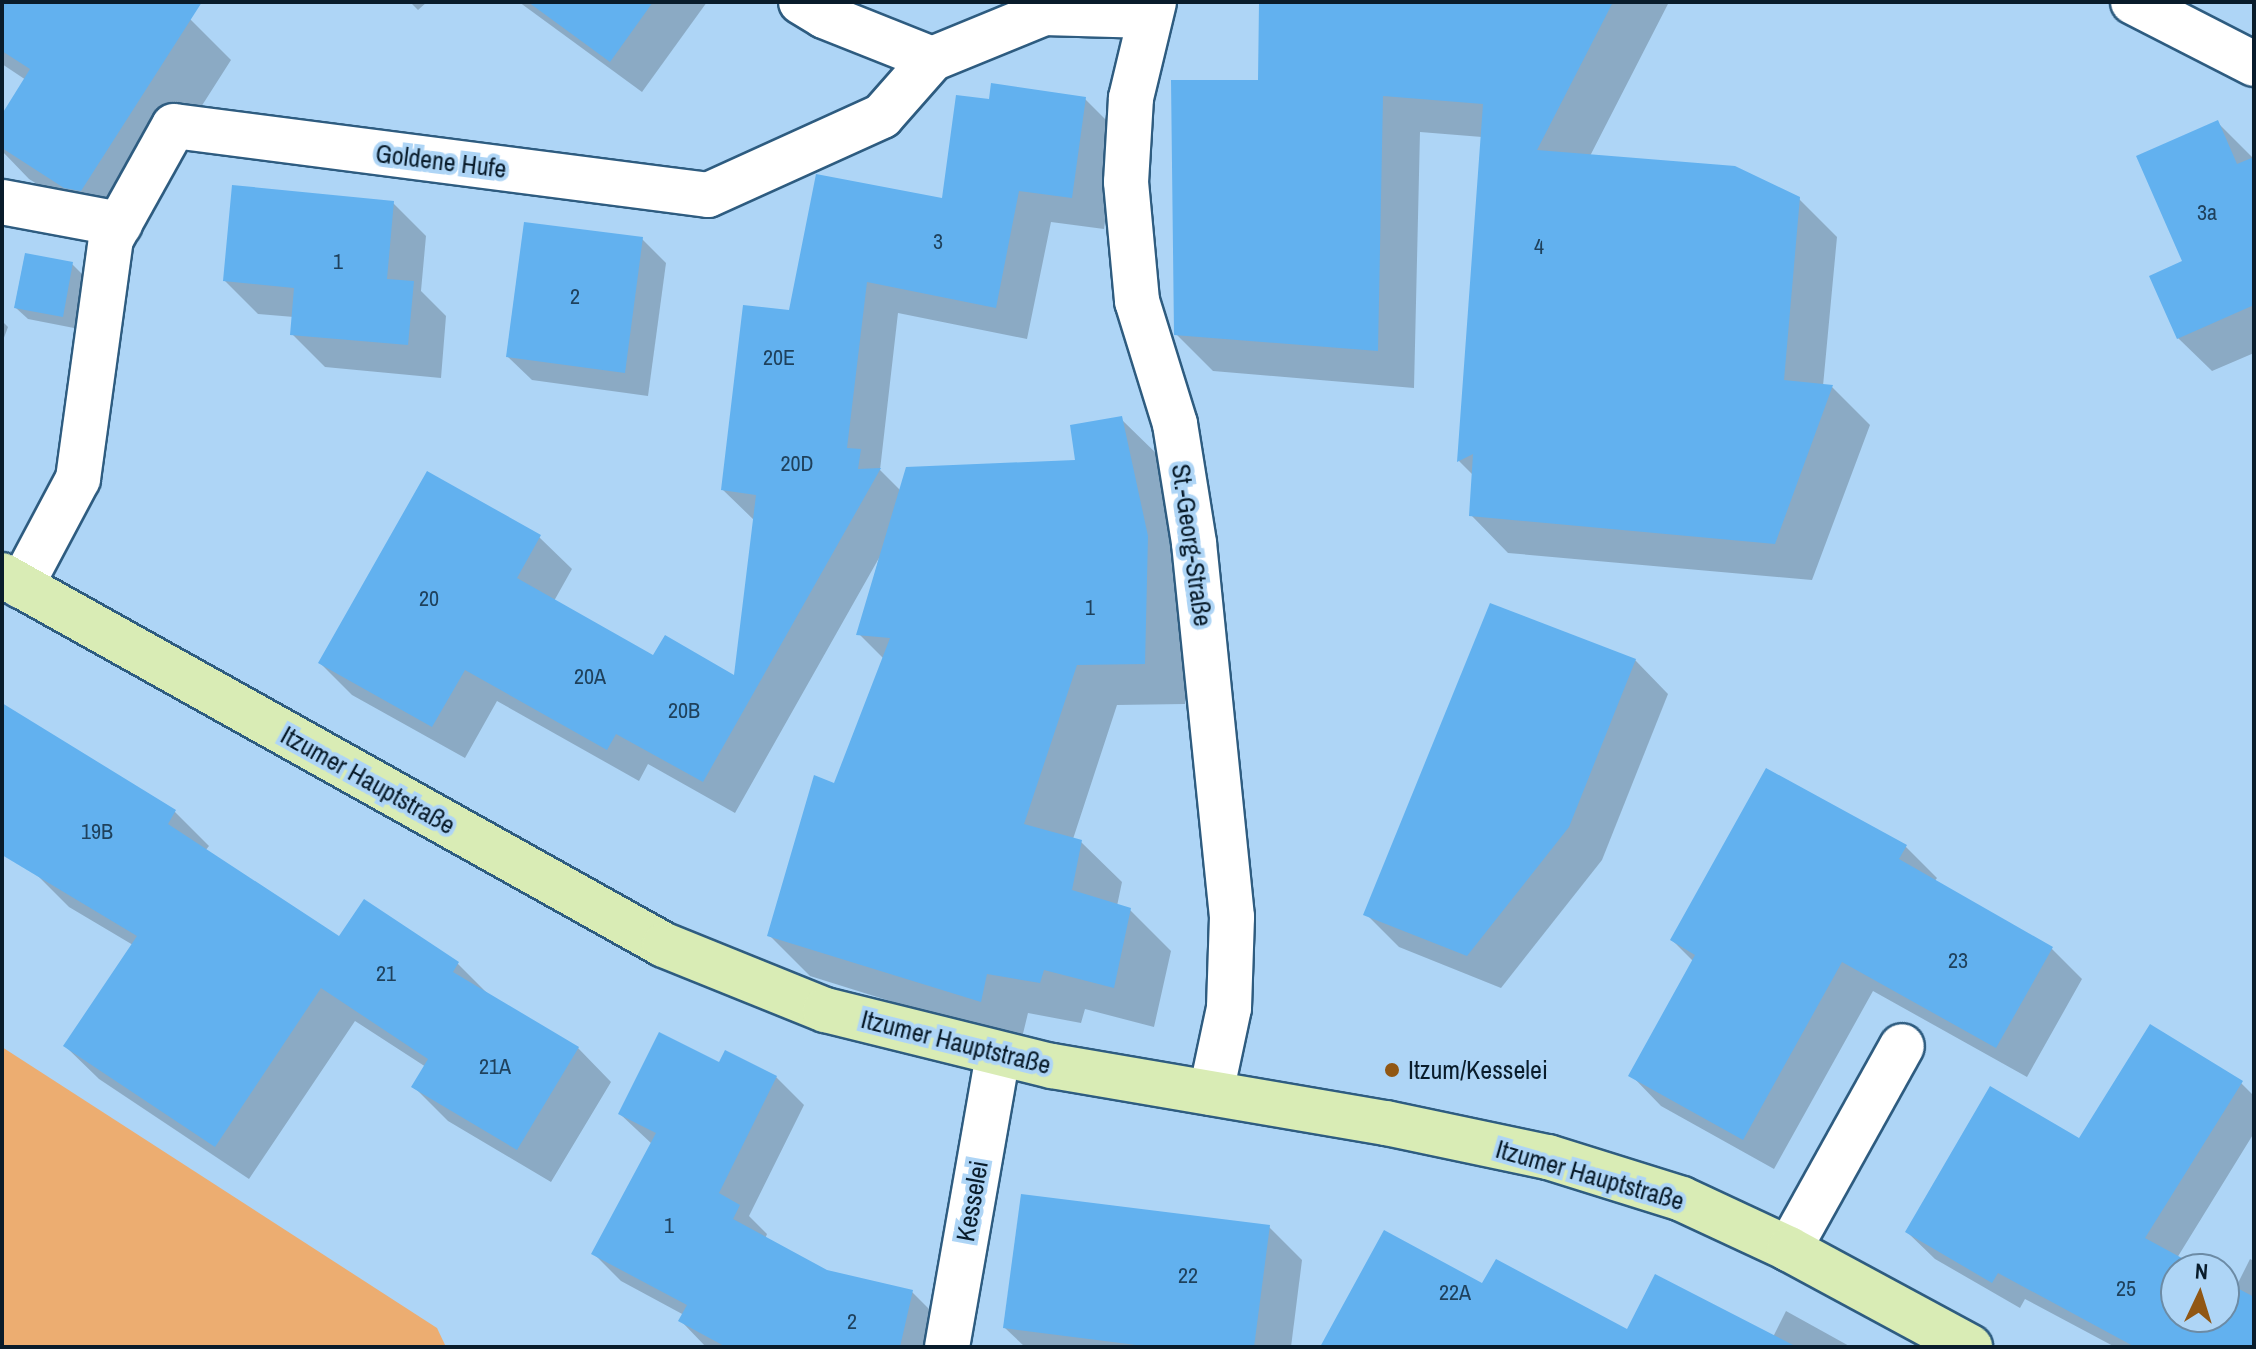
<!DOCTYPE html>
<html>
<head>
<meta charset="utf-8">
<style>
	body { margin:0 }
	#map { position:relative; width:2256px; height:1349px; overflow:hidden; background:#aed5f6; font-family:"Archivo Narrow",sans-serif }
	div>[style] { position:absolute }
	.green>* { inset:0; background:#ecad71 }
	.shadow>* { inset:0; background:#0003 }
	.building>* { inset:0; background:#62b1ef }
	.roads { filter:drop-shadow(2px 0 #2e5c80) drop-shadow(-2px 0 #2e5c80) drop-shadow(0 2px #2e5c80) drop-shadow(0 -2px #2e5c80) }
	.minor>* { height:44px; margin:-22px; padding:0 22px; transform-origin:22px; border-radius:22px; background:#fff }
	.major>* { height:44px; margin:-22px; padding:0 22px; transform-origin:22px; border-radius:22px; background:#d9ecb5 }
	.dots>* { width:22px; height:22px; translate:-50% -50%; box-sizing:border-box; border:4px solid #aed5f6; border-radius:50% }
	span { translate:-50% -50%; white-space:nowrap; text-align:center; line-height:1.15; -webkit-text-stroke:8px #aed5f6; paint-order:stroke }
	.number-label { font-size:22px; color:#1f415c }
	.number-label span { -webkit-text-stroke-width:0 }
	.street-label { font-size:26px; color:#091c2b }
	.poi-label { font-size:26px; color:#091c2b }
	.left { translate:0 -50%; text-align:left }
	.frame { position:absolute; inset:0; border:4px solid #091c2b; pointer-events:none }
	.north { position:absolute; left:2160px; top:1253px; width:80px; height:80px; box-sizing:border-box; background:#aed5f6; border:2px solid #6c8ba5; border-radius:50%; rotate:4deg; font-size:22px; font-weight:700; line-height:32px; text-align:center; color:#091c2b }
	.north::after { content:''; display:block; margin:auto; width:28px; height:36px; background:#915713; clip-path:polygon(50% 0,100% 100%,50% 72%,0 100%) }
</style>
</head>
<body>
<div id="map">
	<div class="green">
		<i style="clip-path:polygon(2px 1047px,437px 1328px,446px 1347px,2px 1347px)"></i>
	</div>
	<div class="shadow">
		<i style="clip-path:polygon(2px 2px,163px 2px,190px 19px,231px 60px,122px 231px,107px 228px,29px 179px,2px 151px,2px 117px,26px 80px,2px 64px)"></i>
		<i style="clip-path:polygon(410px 2px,427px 2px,418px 10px)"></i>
		<i style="clip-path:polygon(519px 2px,707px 2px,642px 92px)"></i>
		<i style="clip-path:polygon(1261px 2px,1669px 2px,1590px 156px,1799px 199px,1837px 237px,1823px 386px,1832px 387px,1870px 425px,1812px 580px,1508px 553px,1471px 515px,1474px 476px,1459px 461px,1482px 137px,1420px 132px,1414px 388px,1213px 371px,1176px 334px,1260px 82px)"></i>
		<i style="clip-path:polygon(1085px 99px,1117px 131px,1104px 229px,1051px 222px,1027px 339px,898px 313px,880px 470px,901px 491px,1077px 462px,1121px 419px,1162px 459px,1188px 578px,1185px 704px,1117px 705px,1073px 839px,1081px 842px,1122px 882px,1117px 906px,1130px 910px,1171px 951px,1154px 1027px,1085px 1009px,1081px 1023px,1028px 1013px,1021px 1042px,810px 976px,769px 935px,835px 786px,884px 659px,859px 634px,879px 558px,735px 813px,648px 764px,639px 781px,497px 701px,465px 758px,352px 695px,320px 663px,539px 537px,572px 569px,554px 601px,654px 657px,736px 678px,755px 521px,723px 490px,791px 312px,944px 201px,990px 101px)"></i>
		<i style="clip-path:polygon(2218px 123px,2254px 159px,2254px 353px,2212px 371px,2178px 338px,2184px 262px)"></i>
		<i style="clip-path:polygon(393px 203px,426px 236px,421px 291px,446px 316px,441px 378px,325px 367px,292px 334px,294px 317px,258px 314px,225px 281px)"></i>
		<i style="clip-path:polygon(642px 239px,666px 263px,648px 396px,532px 380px,508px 357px)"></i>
		<i style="clip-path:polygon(72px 264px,84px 276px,74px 328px,28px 319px,16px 308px)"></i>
		<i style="clip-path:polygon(2px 321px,8px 327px,2px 343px)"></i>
		<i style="clip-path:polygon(1635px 660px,1668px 694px,1602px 860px,1501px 988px,1399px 947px,1366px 914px)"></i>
		<i style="clip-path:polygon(2px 707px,175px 812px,209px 846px,205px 851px,339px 939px,458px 964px,491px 997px,578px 1048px,611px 1082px,551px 1182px,448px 1121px,414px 1087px,426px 1067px,355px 1021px,249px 1179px,99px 1079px,65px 1046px,133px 945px,69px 907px,35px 873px,2px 848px)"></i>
		<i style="clip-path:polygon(1767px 770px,1906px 847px,1937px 878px,1934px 882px,2052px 949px,2082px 979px,2027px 1077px,1873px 991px,1774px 1169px,1661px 1106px,1631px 1075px,1694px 962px,1672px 940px)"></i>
		<i style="clip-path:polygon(720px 1065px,776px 1077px,804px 1105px,749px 1216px,767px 1234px,765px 1239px,826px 1272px,912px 1292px,940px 1320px,934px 1347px,706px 1347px,681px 1321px,684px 1315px,621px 1281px,593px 1253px,652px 1144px,620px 1114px)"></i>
		<i style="clip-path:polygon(2241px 1083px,2254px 1096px,2254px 1133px,2177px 1258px,2198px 1269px,2176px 1269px,2176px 1317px,2224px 1317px,2224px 1283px,2235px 1289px,2250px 1259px,2254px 1261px,2254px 1347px,2115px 1347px,2025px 1299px,2020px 1308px,1935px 1259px,1907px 1232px,2080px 1140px)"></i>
		<i style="clip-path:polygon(1269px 1227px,1302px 1260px,1291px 1347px,1025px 1347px,1005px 1328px)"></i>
		<i style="clip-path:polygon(1483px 1286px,1628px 1332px,1773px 1337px,1786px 1311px,1851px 1347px,1343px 1347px)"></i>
	</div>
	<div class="building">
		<i style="clip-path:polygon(2px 2px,202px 2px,81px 191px,64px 188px,2px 148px,2px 114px,30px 69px,2px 51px)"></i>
		<i style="clip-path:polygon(528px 2px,653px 2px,610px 62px)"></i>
		<i style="clip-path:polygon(1259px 2px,1613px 2px,1537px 150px,1735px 166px,1800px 197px,1784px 380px,1833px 385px,1775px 544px,1469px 516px,1473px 454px,1457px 462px,1483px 104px,1383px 96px,1378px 351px,1174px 335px,1171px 80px,1258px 80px)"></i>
		<i style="clip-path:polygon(991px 83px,1086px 97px,1072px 198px,1019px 191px,996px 308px,867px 282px,847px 448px,861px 449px,858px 469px,881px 468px,703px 782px,616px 734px,607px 750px,465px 670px,432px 727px,318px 663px,427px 471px,541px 535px,517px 578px,653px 655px,665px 635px,734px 675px,756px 495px,721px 490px,743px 305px,789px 310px,816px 174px,942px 198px,956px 95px,989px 99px)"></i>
		<i style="clip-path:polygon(2218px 120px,2237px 164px,2254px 157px,2254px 305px,2177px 339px,2149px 276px,2182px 261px,2136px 156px)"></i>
		<i style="clip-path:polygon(232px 185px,394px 201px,387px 279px,414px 281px,408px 345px,290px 335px,294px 288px,223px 281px)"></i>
		<i style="clip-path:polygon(524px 222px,643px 237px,625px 373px,506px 357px)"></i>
		<i style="clip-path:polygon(25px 253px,73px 262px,63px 317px,14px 308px)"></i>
		<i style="clip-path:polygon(1122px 416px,1148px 536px,1145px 664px,1077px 665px,1024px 824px,1082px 840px,1072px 890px,1131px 908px,1114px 988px,1044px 970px,1040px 983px,987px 974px,981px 1002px,767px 936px,814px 775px,834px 783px,890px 638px,856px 635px,906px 467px,1075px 460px,1070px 425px)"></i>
		<i style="clip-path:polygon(1490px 603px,1636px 659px,1569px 827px,1467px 956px,1363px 915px)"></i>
		<i style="clip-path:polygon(2px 703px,176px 810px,168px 824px,339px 936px,364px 899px,459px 962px,453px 972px,579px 1047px,517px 1150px,411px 1087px,428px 1059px,321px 988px,215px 1147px,63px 1046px,137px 936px,2px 855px)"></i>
		<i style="clip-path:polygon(1766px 768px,1907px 845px,1899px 859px,2053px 947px,1996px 1048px,1842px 962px,1743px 1140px,1628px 1076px,1695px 955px,1670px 940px)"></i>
		<i style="clip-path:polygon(2150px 1024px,2243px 1081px,2145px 1238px,2202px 1269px,2176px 1269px,2176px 1317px,2224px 1317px,2224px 1281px,2254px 1297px,2254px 1347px,2135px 1347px,1998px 1273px,1992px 1283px,1905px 1232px,1990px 1086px,2079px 1138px)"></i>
		<i style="clip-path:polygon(659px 1032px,719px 1062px,725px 1050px,777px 1076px,719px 1193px,740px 1205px,733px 1219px,827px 1270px,913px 1290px,900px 1347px,726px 1347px,678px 1321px,687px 1305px,591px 1254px,656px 1133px,618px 1114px)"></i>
		<i style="clip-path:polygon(1021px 1194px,1270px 1225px,1254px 1347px,1152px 1347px,1003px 1328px)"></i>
		<i style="clip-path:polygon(1384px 1230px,1482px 1283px,1496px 1259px,1627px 1329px,1655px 1274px,1797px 1347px,1320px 1347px)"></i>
	</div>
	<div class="roads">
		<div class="minor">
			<i style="left:801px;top:2px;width:27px;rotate:31deg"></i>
			<i style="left:824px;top:16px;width:116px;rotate:21.7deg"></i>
			<i style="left:1154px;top:2px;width:99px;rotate:103.5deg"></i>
			<i style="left:1131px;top:98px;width:84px;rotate:93.4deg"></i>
			<i style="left:1126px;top:182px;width:120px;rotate:84.7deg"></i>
			<i style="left:1137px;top:301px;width:129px;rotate:72.8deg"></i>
			<i style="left:1175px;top:424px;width:121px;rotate:80.9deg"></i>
			<i style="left:1194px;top:543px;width:376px;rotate:84.2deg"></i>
			<i style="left:1232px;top:917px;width:91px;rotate:91.9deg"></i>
			<i style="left:1229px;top:1008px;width:87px;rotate:102deg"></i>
			<i style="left:2133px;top:2px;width:136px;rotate:27.1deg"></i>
			<i style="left:2px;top:202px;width:120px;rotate:10.6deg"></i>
			<i style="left:21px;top:586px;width:121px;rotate:-62deg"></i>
			<i style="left:78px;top:479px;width:242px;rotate:-82.2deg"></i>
			<i style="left:111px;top:239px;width:129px;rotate:-60.9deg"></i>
			<i style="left:174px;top:126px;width:538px;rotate:7.36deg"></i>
			<i style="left:708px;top:195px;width:191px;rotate:-24.4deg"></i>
			<i style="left:882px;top:116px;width:76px;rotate:-48.7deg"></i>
			<i style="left:932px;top:59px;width:121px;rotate:-22.3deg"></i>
			<i style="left:1044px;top:13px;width:105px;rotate:1.6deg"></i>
			<i style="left:1789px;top:1249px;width:232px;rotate:-60.9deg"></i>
			<i style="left:947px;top:1347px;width:296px;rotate:-80.1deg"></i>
		</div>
		<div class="major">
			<i style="left:2px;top:575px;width:758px;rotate:29.2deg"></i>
			<i style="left:664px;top:945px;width:174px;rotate:22deg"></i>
			<i style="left:825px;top:1010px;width:234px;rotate:13.9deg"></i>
			<i style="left:1052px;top:1066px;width:339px;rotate:9.7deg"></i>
			<i style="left:1386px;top:1123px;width:166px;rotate:11.9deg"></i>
			<i style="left:1548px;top:1157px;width:140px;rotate:17.4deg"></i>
			<i style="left:1682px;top:1199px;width:118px;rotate:25deg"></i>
			<i style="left:1789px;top:1249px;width:206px;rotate:28.4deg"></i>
		</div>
	</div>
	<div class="dots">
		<i style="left:1392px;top:1070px;background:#915713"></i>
	</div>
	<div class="number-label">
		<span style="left:2207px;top:213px">3a</span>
		<span style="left:938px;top:242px">3</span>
		<span style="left:1539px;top:247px">4</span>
		<span style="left:338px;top:262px">1</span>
		<span style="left:575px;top:297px">2</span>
		<span style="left:779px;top:358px">20E</span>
		<span style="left:797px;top:464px">20D</span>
		<span style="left:429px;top:599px">20</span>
		<span style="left:1090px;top:608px">1</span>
		<span style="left:590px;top:677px">20A</span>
		<span style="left:684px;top:711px">20B</span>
		<span style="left:97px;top:832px">19B</span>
		<span style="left:1958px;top:961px">23</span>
		<span style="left:386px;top:974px">21</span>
		<span style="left:495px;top:1067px">21A</span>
		<span style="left:669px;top:1226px">1</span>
		<span style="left:1188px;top:1276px">22</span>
		<span style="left:2126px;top:1289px">25</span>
		<span style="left:1455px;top:1293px">22A</span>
		<span style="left:852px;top:1322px">2</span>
	</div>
	<div class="street-label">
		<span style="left:441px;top:161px;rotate:7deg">Goldene Hufe</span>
		<span style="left:1192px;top:545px;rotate:82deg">St.-Georg-Straße</span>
		<span style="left:368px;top:780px;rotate:29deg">Itzumer Hauptstraße</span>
		<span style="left:956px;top:1042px;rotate:14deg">Itzumer Hauptstraße</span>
		<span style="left:1590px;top:1175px;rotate:16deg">Itzumer Hauptstraße</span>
		<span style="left:972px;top:1201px;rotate:-80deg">Kesselei</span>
	</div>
	<div class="poi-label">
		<span class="left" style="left:1408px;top:1070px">Itzum/Kesselei</span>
	</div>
	<div class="frame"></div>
	<div class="north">N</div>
</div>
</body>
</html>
